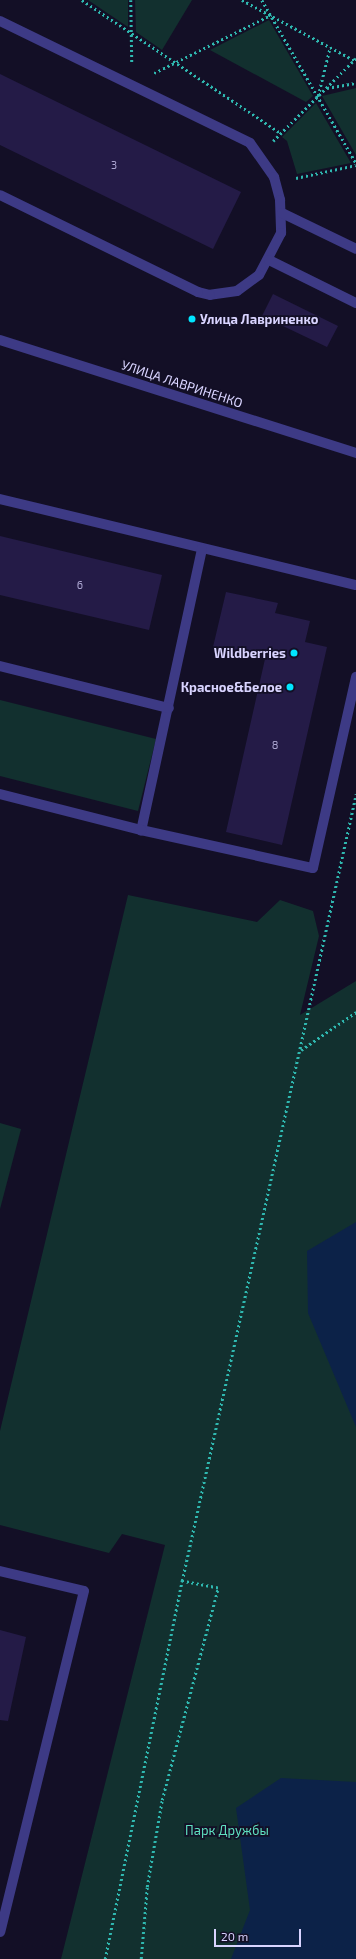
<!DOCTYPE html>
<html>
<head>
<meta charset="utf-8">
<style>
	body { margin:0 }
	#map { position:relative; width:356px; height:1959px; overflow:hidden; background:#130f26; font-family:"Exo 2",sans-serif }
	div>[style] { position:absolute }
	.green>* { inset:0; background:#12302f }
	.water>* { inset:0; background:#0c2248 }
	.building>* { inset:0; background:#241b47 }
	.path>* { height:2.5px; margin-top:-1.25px; transform-origin:0; background:repeating-linear-gradient(90deg,#2fb8b0 0 2px,transparent 0 5px) }
	.service>* { height:10px; margin:-5px; padding:0 5px; transform-origin:5px; border-radius:5px; background:#3d3a85 }
	.minor>* { height:10px; margin:-5px; padding:0 5px; transform-origin:5px; border-radius:5px; background:#3d3a85 }
	.dots>* { width:11px; height:11px; translate:-50% -50%; box-sizing:border-box; border:2px solid #130f26; border-radius:50% }
	span { translate:-50% -50%; white-space:nowrap; text-align:center; line-height:1.15; -webkit-text-stroke:3.5px #130f26; paint-order:stroke }
	.number-label { font-size:11px; color:#aca6d1 }
	.number-label span { -webkit-text-stroke-width:0 }
	.poi-label { font-size:13px; color:#d9d4ff; font-weight:700 }
	.left { translate:0 -50%; text-align:left }
	.right { translate:-100% -50%; text-align:right }
	.street-label { font-size:13px; color:#d9d4ff }
	.park-label { font-size:13px; color:#5fe0c0 }
	.scale { position:absolute; left:214px; top:1929px; width:87px; height:18px; box-sizing:border-box; border:2px solid #d9d4ff; border-top:0; padding-left:5px; font-size:12px; line-height:14px; white-space:nowrap; color:#d9d4ff; -webkit-text-stroke:3px #130f26; paint-order:stroke }
</style>
</head>
<body>
<div id="map">
	<div class="green">
		<i style="clip-path:polygon(88px 0,128px 0,128px 27px)"></i>
		<i style="clip-path:polygon(135px 0,192px 0,162px 50px,136px 32px)"></i>
		<i style="clip-path:polygon(269px 20px,313px 96px,306px 102px,210px 50px)"></i>
		<i style="clip-path:polygon(356px 88px,356px 155px,322px 96px)"></i>
		<i style="clip-path:polygon(316px 103px,351px 163px,297px 174px,287px 141px,282px 137px)"></i>
		<i style="clip-path:polygon(0 700px,156px 739px,138px 811px,0 776px)"></i>
		<i style="clip-path:polygon(128px 895px,257px 922px,280px 900px,313px 911px,319px 936px,300px 1015px,356px 981px,356px 1959px,61px 1959px,165px 1545px,122px 1534px,109px 1553px,0 1525px,0 1431px)"></i>
		<i style="clip-path:polygon(0 1123px,21px 1129px,0 1209px)"></i>
	</div>
	<div class="water">
		<i style="clip-path:polygon(356px 1222px,356px 1427px,308px 1313px,307px 1251px)"></i>
		<i style="clip-path:polygon(281px 1778px,356px 1782px,356px 1959px,231px 1959px,250px 1910px,236px 1808px)"></i>
	</div>
	<div class="building">
		<i style="clip-path:polygon(0 74px,241px 192px,213px 249px,0 145px)"></i>
		<i style="clip-path:polygon(273px 294px,338px 326px,327px 347px,262px 316px)"></i>
		<i style="clip-path:polygon(0 536px,162px 575px,149px 630px,0 595px)"></i>
		<i style="clip-path:polygon(226px 592px,278px 603px,275px 613px,310px 621px,305px 642px,327px 647px,282px 845px,226px 832px,265px 659px,213px 647px)"></i>
		<i style="clip-path:polygon(0 1630px,26px 1637px,8px 1721px,0 1720px)"></i>
	</div>
	<div class="path">
		<i style="left:82px;top:0;width:239px;rotate:33.8deg"></i>
		<i style="left:131px;top:0;width:63px;rotate:89.1deg"></i>
		<i style="left:242px;top:0;width:129px;rotate:28.2deg"></i>
		<i style="left:262px;top:0;width:188px;rotate:60deg"></i>
		<i style="left:154px;top:73px;width:131px;rotate:-26.4deg"></i>
		<i style="left:327px;top:88px;width:29px;rotate:-10deg"></i>
		<i style="left:318px;top:96px;width:50px;rotate:-76.2deg"></i>
		<i style="left:273px;top:141px;width:117px;rotate:-45deg"></i>
		<i style="left:296px;top:178px;width:61px;rotate:-12.2deg"></i>
		<i style="left:301px;top:1050px;width:67px;rotate:-34.6deg"></i>
		<i style="left:105px;top:1959px;width:386px;rotate:-78.5deg"></i>
		<i style="left:182px;top:1581px;width:806px;rotate:-77.53deg"></i>
		<i style="left:141px;top:1959px;width:72px;rotate:-85.2deg"></i>
		<i style="left:147px;top:1887px;width:88px;rotate:-80.2deg"></i>
		<i style="left:162px;top:1800px;width:219px;rotate:-75.2deg"></i>
		<i style="left:218px;top:1588px;width:37px;rotate:-169deg"></i>
	</div>
	<div class="service">
		<i style="left:0;top:21px;width:278px;rotate:26deg"></i>
		<i style="left:250px;top:143px;width:42px;rotate:54.8deg"></i>
		<i style="left:274px;top:177px;width:24px;rotate:75deg"></i>
		<i style="left:280px;top:200px;width:33px;rotate:88deg"></i>
		<i style="left:281px;top:233px;width:47px;rotate:117.6deg"></i>
		<i style="left:259px;top:275px;width:27px;rotate:144deg"></i>
		<i style="left:237px;top:291px;width:27px;rotate:172deg"></i>
		<i style="left:210px;top:295px;width:12px;rotate:-166deg"></i>
		<i style="left:198px;top:292px;width:220px;rotate:-153.9deg"></i>
		<i style="left:282px;top:213px;width:82px;rotate:25.9deg"></i>
		<i style="left:269px;top:260px;width:97px;rotate:26.3deg"></i>
		<i style="left:0;top:499px;width:366px;rotate:13.6deg"></i>
		<i style="left:202px;top:549px;width:288px;rotate:102.2deg"></i>
		<i style="left:141px;top:830px;width:176px;rotate:12.5deg"></i>
		<i style="left:313px;top:868px;width:196px;rotate:-77.3deg"></i>
		<i style="left:0;top:666px;width:174px;rotate:14deg"></i>
		<i style="left:0;top:794px;width:146px;rotate:14.3deg"></i>
		<i style="left:0;top:1571px;width:86px;rotate:13.4deg"></i>
		<i style="left:84px;top:1591px;width:351px;rotate:103.8deg"></i>
	</div>
	<div class="minor">
		<i style="left:0;top:340px;width:374px;rotate:17.6deg"></i>
	</div>
	<div class="dots">
		<i style="left:192px;top:319px;background:#00e5ff"></i>
		<i style="left:294px;top:653px;background:#00e5ff"></i>
		<i style="left:290px;top:687px;background:#00e5ff"></i>
	</div>
	<div class="number-label">
		<span style="left:114px;top:165px">3</span>
		<span style="left:80px;top:585px">6</span>
		<span style="left:275px;top:745px">8</span>
	</div>
	<div class="poi-label">
		<span class="left" style="left:200px;top:319px">Улица Лавриненко</span>
		<span class="right" style="left:286px;top:653px">Wildberries</span>
		<span class="right" style="left:282px;top:687px">Красное&amp;Белое</span>
	</div>
	<div class="street-label">
		<span style="left:182px;top:384px;rotate:18deg">УЛИЦА ЛАВРИНЕНКО</span>
	</div>
	<div class="park-label">
		<span style="left:227px;top:1830px">Парк Дружбы</span>
	</div>
	<div class="scale">20 m</div>
</div>
</body>
</html>
